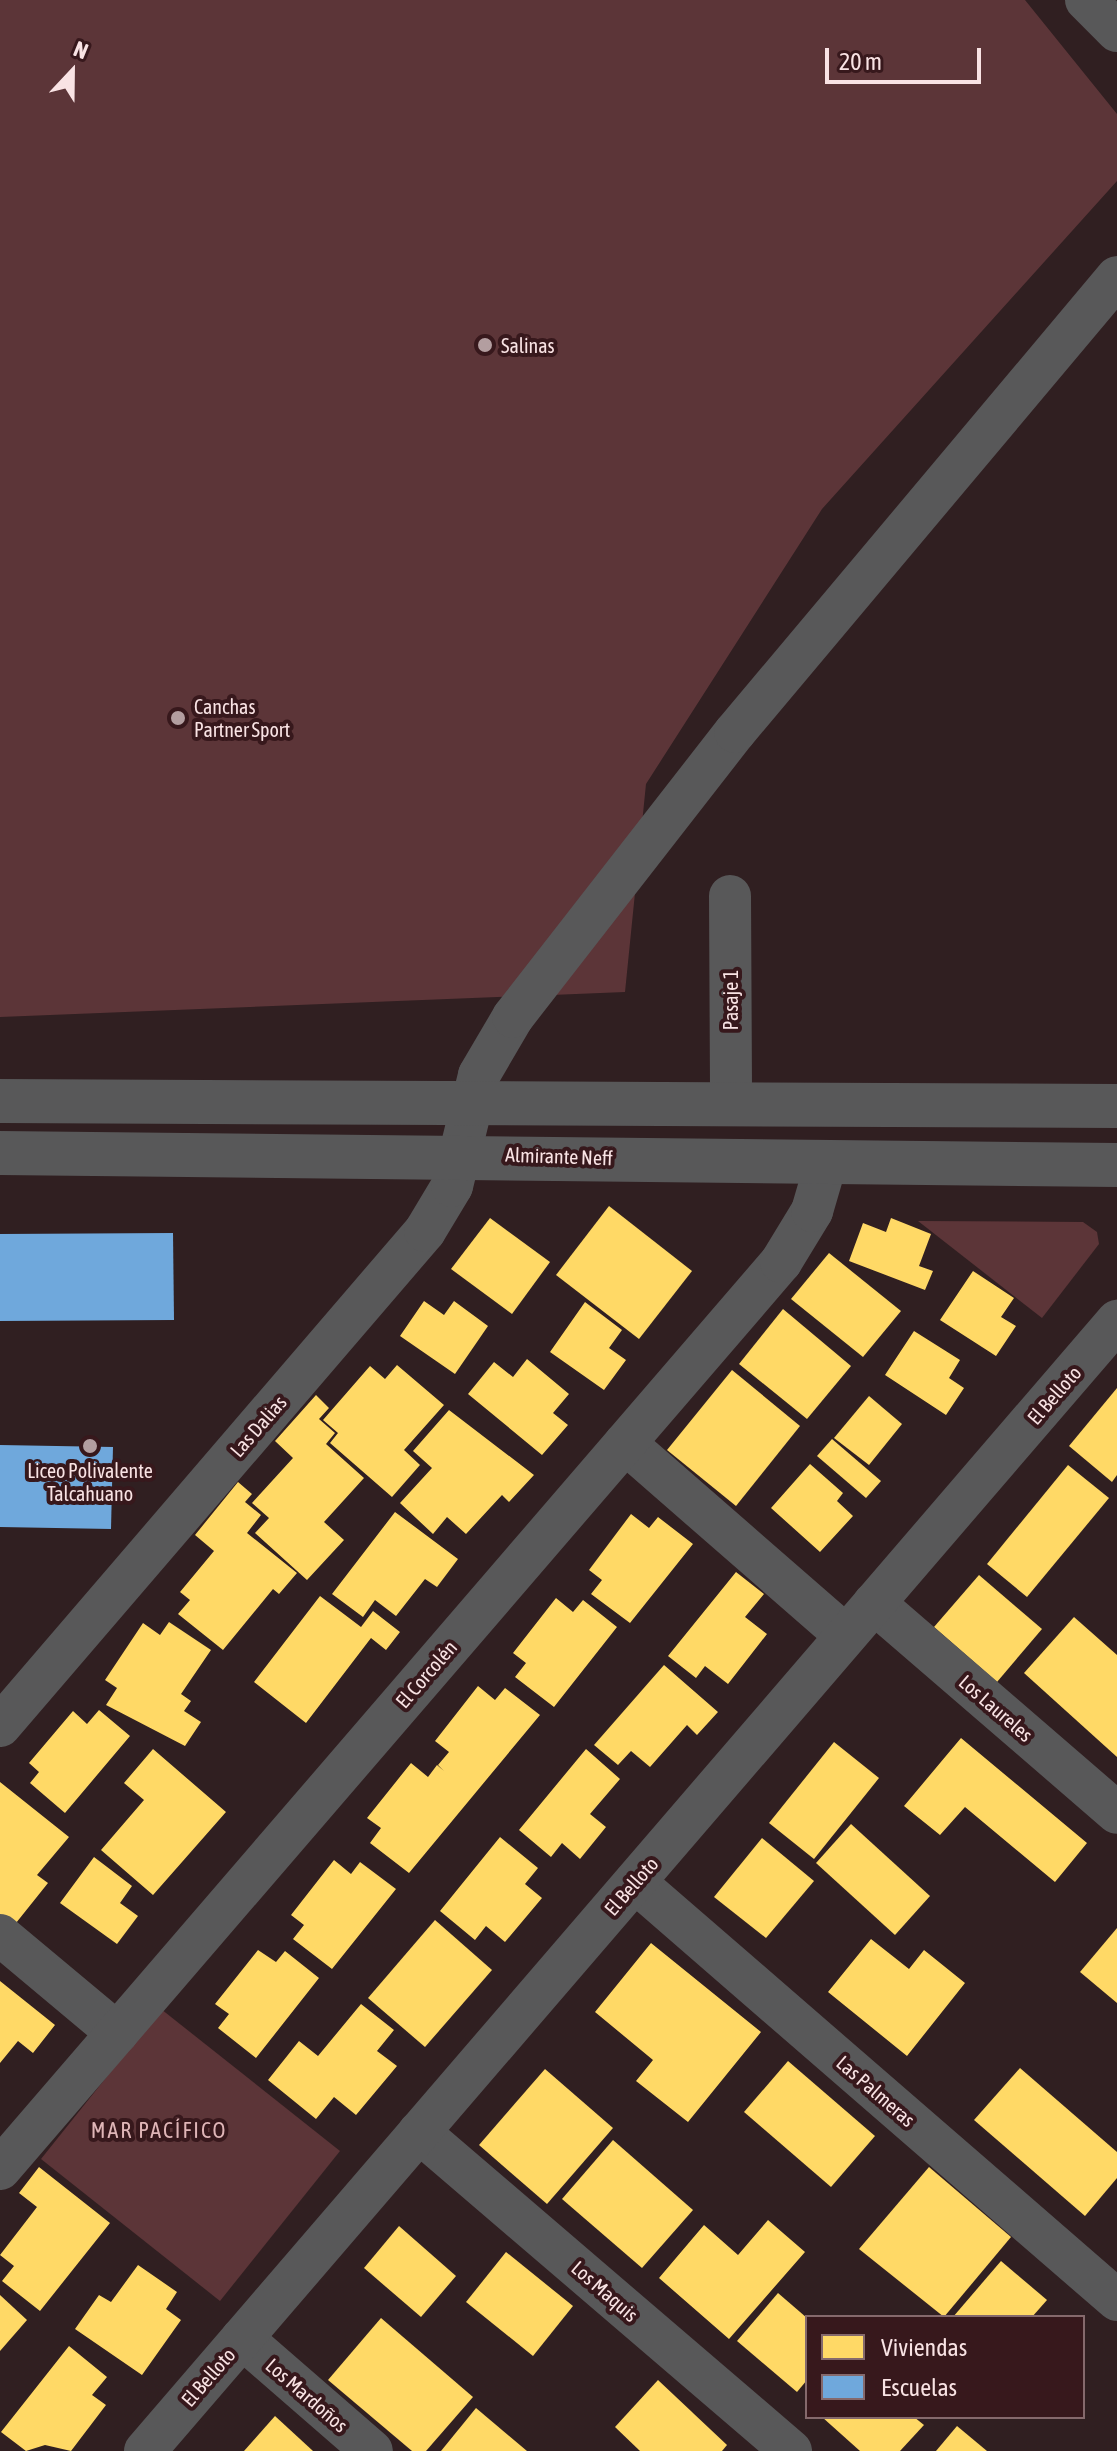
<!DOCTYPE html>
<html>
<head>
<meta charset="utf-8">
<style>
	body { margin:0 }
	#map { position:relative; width:1117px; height:2451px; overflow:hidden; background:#301f21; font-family:"Asap Condensed",sans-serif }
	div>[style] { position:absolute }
	.green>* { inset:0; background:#5c3538 }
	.homes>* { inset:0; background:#ffd966 }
	.schools>* { inset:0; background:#6fa8dc }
	.minor>* { height:42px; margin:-21px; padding:0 21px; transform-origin:21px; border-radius:21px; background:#585859 }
	.tertiary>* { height:44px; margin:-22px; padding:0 22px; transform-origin:22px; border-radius:22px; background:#585859 }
	.dots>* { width:22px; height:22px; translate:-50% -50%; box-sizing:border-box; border:4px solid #37181c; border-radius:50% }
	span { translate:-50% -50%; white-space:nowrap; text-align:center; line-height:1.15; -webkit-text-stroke:8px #37181c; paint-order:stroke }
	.poi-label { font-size:20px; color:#f9e3e4 }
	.left { translate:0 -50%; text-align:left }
	.street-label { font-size:20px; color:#f9e3e4 }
	.neighbourhood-label { font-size:22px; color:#dfb5b7; letter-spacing:2px }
	.legend { position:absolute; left:805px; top:2315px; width:280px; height:104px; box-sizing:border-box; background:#37181c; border:2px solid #85696c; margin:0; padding:10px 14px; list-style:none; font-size:24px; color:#f9e3e4 }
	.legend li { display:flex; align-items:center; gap:16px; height:40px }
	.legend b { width:40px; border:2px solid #85696c }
	.north { position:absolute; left:32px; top:32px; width:80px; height:80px; -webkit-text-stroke:6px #37181c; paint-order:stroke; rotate:22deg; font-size:22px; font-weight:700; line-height:32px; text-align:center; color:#f9e3e4 }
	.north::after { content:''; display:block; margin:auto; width:28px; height:36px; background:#f9e3e4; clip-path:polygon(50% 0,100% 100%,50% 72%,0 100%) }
	.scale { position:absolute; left:825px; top:48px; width:156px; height:36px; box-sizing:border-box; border:4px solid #f9e3e4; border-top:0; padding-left:10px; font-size:24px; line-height:28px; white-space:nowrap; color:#f9e3e4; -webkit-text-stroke:6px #37181c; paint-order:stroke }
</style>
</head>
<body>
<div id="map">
	<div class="green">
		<i style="clip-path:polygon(0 0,1025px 0,1117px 114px,1117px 181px,822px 509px,646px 784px,625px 992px,0 1017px)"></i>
		<i style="clip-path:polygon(918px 1221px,1083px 1222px,1097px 1232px,1099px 1244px,1042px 1318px)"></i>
		<i style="clip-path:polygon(161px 2009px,340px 2151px,220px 2301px,41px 2159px)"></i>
	</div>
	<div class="homes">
		<i style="clip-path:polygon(609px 1206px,692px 1271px,639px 1339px,556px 1275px)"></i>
		<i style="clip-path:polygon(490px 1218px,550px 1262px,512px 1314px,451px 1269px)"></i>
		<i style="clip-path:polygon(891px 1218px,931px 1234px,919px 1266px,933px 1271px,925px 1290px,849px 1261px,863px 1223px,886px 1232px)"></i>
		<i style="clip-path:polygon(829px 1253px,901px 1311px,863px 1357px,791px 1299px)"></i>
		<i style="clip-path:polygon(973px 1271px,1014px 1298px,1001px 1317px,1016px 1326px,996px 1356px,940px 1320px)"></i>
		<i style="clip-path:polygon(424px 1301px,444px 1315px,454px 1301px,488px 1326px,455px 1374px,400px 1336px)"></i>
		<i style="clip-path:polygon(585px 1302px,622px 1330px,609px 1348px,626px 1360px,604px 1390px,550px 1352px)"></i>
		<i style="clip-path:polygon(783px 1309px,851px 1366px,807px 1419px,739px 1364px)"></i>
		<i style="clip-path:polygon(914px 1331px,960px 1360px,949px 1378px,964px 1388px,946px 1415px,885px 1375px)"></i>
		<i style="clip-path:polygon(527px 1359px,569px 1394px,553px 1413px,568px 1425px,542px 1455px,468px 1394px,494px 1362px,513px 1377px)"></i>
		<i style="clip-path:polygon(397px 1365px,444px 1405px,404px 1450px,420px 1465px,392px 1497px,330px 1443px,338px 1433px,323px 1420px,370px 1366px,385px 1379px)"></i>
		<i style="clip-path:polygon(732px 1370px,800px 1426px,736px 1506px,667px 1450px)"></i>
		<i style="clip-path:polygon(1117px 1388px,1117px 1475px,1112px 1482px,1069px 1446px)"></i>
		<i style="clip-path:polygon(316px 1395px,329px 1408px,319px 1419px,335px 1433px,326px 1444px,364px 1478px,324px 1522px,344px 1540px,307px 1580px,255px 1533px,269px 1518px,252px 1503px,293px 1458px,275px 1441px)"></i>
		<i style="clip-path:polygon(869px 1396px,902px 1424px,869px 1465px,834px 1438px)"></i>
		<i style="clip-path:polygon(449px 1410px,534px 1475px,509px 1502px,502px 1495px,466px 1534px,447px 1517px,433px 1534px,400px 1503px,432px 1468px,413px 1451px)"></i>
		<i style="clip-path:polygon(832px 1439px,881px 1481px,866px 1498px,817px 1456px)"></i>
		<i style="clip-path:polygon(810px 1464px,843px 1493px,837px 1501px,853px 1516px,820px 1552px,771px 1508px)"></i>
		<i style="clip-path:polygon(1068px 1465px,1109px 1498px,1027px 1597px,987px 1564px)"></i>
		<i style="clip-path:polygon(238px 1482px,252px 1494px,245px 1502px,261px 1515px,247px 1533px,297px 1573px,279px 1594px,273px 1589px,223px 1650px,178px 1614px,190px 1600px,180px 1592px,214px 1551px,195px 1535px)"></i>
		<i style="clip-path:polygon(395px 1512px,458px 1559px,437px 1587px,425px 1579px,396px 1616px,375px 1600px,363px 1617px,332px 1594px)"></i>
		<i style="clip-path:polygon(631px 1514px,649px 1528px,658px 1517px,693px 1544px,630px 1623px,591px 1594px,602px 1580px,589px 1570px)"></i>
		<i style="clip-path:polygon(736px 1572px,764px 1594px,745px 1617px,767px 1634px,728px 1684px,705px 1666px,696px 1678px,668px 1656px)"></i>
		<i style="clip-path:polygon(979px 1575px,1042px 1629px,997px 1682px,934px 1627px)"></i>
		<i style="clip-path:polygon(320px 1596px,361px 1627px,373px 1611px,400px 1632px,386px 1650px,371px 1638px,306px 1723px,254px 1682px)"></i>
		<i style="clip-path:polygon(556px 1598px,573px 1612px,583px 1600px,617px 1627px,554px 1707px,515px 1677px,526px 1663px,513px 1653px)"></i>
		<i style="clip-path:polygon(1074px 1617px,1117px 1655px,1117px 1757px,1024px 1673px)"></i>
		<i style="clip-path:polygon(169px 1622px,211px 1650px,181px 1694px,191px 1701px,184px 1711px,201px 1722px,185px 1746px,106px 1705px,117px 1688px,105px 1680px,143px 1623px,160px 1635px)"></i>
		<i style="clip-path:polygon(664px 1665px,718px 1712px,697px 1735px,687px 1725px,650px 1767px,631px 1751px,618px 1765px,594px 1745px)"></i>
		<i style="clip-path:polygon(478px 1686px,495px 1700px,505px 1688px,540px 1715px,409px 1873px,370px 1843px,381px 1828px,367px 1818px,411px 1763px,428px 1777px,437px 1765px,444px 1771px,438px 1765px,449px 1752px,435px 1741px)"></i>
		<i style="clip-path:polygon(99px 1710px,130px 1736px,65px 1813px,30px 1783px,39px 1772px,29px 1763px,73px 1711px,87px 1724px)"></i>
		<i style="clip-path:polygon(961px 1738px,1087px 1843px,1055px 1882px,965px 1807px,940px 1835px,904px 1806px)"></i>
		<i style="clip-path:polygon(834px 1742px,879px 1778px,814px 1859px,769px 1823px)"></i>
		<i style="clip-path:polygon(153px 1749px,226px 1812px,153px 1895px,101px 1850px,144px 1800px,124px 1783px)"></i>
		<i style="clip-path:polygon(586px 1749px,620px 1779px,590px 1814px,606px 1827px,580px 1859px,562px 1843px,551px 1857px,519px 1830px)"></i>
		<i style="clip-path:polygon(0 1782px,69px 1837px,37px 1875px,48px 1883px,12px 1928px,0 1918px)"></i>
		<i style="clip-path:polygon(851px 1824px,930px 1896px,895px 1935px,816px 1863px)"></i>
		<i style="clip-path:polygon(500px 1837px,538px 1868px,525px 1884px,542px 1898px,505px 1942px,486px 1926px,475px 1940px,440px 1911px)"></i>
		<i style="clip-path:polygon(762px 1838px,814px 1881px,766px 1938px,714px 1897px)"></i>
		<i style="clip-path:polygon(94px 1857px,132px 1886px,120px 1903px,138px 1916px,117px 1944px,60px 1903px)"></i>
		<i style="clip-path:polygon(334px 1860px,351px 1874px,360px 1862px,396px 1889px,332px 1969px,293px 1939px,304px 1925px,291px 1915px)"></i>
		<i style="clip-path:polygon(435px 1920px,492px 1970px,425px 2047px,368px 1998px)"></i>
		<i style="clip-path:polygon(1117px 1928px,1117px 2003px,1080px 1972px)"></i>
		<i style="clip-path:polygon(871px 1939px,909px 1969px,924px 1950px,965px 1983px,907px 2056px,828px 1992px)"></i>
		<i style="clip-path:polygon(651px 1943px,761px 2032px,688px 2122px,636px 2081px,653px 2060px,595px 2012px)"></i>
		<i style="clip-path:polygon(258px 1950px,276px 1962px,285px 1951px,319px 1978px,256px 2058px,218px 2028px,229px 2014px,215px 2004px)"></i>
		<i style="clip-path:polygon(0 1981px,55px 2025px,33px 2053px,18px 2041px,0 2063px)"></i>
		<i style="clip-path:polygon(361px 2004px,394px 2030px,377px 2051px,397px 2066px,356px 2115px,334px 2097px,316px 2119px,268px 2080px,299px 2041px,318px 2056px)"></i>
		<i style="clip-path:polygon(788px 2061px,875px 2136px,831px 2187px,744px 2112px)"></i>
		<i style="clip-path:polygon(1020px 2068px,1117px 2152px,1117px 2178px,1085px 2216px,974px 2120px)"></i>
		<i style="clip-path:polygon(545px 2069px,613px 2128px,547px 2204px,479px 2145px)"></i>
		<i style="clip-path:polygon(613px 2140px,693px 2210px,642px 2268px,562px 2199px)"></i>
		<i style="clip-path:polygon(39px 2167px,110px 2223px,40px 2311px,2px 2281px,14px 2266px,0 2255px,37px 2207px,19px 2193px)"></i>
		<i style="clip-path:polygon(929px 2167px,1011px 2237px,944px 2317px,859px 2249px)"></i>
		<i style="clip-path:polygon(768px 2220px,805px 2252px,729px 2339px,659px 2278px,704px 2225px,738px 2255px)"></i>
		<i style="clip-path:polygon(399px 2226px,456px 2276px,421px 2317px,364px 2268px)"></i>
		<i style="clip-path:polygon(506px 2252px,573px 2306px,533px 2356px,466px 2302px)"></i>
		<i style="clip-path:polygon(1001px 2261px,1047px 2300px,1032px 2317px,953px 2317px)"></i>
		<i style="clip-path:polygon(138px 2265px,177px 2292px,166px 2309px,181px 2320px,142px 2375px,75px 2329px,99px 2295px,111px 2302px)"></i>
		<i style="clip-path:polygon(778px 2293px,807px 2318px,807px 2380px,797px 2392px,737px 2341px)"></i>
		<i style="clip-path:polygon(0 2295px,27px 2320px,0 2351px)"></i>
		<i style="clip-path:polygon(381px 2318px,473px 2397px,426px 2451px,412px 2451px,328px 2380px)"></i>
		<i style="clip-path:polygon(69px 2346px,107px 2377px,92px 2395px,106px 2405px,71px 2451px,45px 2445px,26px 2451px,1px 2432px)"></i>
		<i style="clip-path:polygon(658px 2380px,727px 2445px,722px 2451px,640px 2451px,615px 2427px)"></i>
		<i style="clip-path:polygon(476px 2408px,527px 2451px,441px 2451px)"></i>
		<i style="clip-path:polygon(275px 2416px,313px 2451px,244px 2451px)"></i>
		<i style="clip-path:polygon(822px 2417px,914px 2417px,924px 2425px,900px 2451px,860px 2451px)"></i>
		<i style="clip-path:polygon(957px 2426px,987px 2451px,936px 2451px)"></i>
	</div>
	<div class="schools">
		<i style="clip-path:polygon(173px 1233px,174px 1320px,0 1321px,0 1234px)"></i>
		<i style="clip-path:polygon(0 1445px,113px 1447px,111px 1529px,0 1527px)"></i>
	</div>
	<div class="minor">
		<i style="left:1086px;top:0;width:44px;rotate:45deg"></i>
		<i style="left:730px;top:896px;width:208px;rotate:89.7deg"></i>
		<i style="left:625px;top:1443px;width:293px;rotate:41.1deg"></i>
		<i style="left:874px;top:1603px;width:321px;rotate:40.8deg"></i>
		<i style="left:0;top:1726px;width:652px;rotate:-49.35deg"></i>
		<i style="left:425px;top:1231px;width:52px;rotate:-59deg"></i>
		<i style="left:452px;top:1186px;width:114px;rotate:-76.3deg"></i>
		<i style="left:479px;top:1075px;width:67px;rotate:-59.6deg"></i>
		<i style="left:513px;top:1017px;width:361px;rotate:-52.1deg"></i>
		<i style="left:735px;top:732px;width:594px;rotate:-49.98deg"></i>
		<i style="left:635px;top:1882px;width:638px;rotate:40.93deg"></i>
		<i style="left:0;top:1935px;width:153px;rotate:39.9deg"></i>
		<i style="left:419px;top:2132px;width:490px;rotate:40.6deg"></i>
		<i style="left:0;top:2169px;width:1197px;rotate:-49.27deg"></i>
		<i style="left:781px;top:1262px;width:60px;rotate:-58.7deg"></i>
		<i style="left:812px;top:1211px;width:50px;rotate:-73.7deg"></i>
		<i style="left:242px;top:2338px;width:172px;rotate:41deg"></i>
		<i style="left:145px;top:2451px;width:1491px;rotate:-49.3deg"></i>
	</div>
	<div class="tertiary">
		<i style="left:0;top:1101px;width:1117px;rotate:0.26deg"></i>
		<i style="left:0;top:1153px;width:1117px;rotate:0.62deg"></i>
	</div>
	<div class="dots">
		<i style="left:485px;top:345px;background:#b39ea0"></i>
		<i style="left:178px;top:718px;background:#b39ea0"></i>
		<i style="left:90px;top:1446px;background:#b39ea0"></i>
	</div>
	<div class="poi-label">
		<span class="left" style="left:501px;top:345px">Salinas</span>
		<span class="left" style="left:194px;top:718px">Canchas<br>Partner Sport</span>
		<span style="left:90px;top:1482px">Liceo Polivalente<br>Talcahuano</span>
	</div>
	<div class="street-label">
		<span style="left:730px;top:1000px;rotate:-90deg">Pasaje 1</span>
		<span style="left:559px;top:1156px;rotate:2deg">Almirante Neff</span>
		<span style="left:1054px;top:1395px;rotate:-49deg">El Belloto</span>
		<span style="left:258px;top:1426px;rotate:-49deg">Las Dalias</span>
		<span style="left:426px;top:1674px;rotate:-49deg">El Corcolén</span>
		<span style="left:996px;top:1708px;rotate:41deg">Los Laureles</span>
		<span style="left:631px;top:1886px;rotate:-49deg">El Belloto</span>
		<span style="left:876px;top:2091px;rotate:41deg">Las Palmeras</span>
		<span style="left:605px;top:2291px;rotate:41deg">Los Maquis</span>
		<span style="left:208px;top:2377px;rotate:-49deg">El Belloto</span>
		<span style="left:307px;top:2395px;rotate:41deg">Los Mardoños</span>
	</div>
	<div class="neighbourhood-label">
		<span style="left:159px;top:2131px">MAR PACÍFICO</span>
	</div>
	<ul class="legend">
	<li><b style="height:22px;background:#ffd966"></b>Viviendas</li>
	<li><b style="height:22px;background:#6fa8dc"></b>Escuelas</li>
	</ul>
	<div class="north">N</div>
	<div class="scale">20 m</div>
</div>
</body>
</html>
